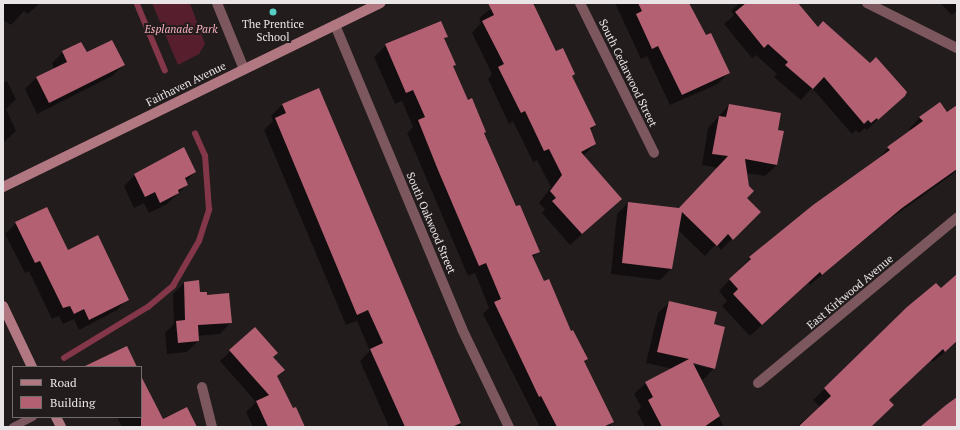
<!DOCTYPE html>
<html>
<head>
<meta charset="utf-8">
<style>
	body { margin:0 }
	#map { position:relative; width:960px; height:430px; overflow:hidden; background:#221c1d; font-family:"PT Serif",serif }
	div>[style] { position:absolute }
	.green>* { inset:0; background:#571e2d }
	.shadow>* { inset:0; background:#0007 }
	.stream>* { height:5.5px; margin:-2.75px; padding:0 2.75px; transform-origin:2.75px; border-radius:2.75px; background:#843749 }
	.building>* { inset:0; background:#b26072 }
	.service>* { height:8px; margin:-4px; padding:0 4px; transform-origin:4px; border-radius:4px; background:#7c585e }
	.minor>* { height:10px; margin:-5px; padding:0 5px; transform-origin:5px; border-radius:5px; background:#7c585e }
	.tertiary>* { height:10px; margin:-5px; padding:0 5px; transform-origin:5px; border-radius:5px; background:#7c585e }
	.secondary>* { height:10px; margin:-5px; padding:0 5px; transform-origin:5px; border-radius:5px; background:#b17882 }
	.dots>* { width:11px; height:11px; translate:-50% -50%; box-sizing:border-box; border:2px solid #221c1d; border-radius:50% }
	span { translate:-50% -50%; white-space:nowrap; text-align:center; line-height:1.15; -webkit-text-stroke:4px #221c1d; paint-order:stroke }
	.poi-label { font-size:11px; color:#e9e5e6 }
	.park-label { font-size:11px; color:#f7b1bd; font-style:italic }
	.street-label { font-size:11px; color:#e9e5e6 }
	.frame { position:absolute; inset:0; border:4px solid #e9e5e6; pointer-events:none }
	.legend { position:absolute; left:12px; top:366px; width:130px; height:52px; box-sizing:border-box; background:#221c1d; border:1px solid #726c6d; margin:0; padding:5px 7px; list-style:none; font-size:12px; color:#e9e5e6 }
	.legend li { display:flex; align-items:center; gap:8px; height:20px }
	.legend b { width:20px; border:1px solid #726c6d }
</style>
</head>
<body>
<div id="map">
	<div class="green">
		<i style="clip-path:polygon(152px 3px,190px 3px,205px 44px,199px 54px,178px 65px)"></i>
	</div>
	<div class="shadow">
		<i style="clip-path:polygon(3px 3px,40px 3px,28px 14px,24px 11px,11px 25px,3px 20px)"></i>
		<i style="clip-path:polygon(498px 3px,532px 3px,595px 125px,590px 130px,595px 144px,583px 156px,621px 199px,570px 245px,542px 213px,545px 209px,539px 203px,551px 187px,537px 160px,533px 162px,513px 121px,509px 124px,488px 79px,492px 74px,472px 33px,481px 23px,479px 18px)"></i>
		<i style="clip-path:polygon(615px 3px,688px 3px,703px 33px,729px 72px,718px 84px,670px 105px,647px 56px,641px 59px)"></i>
		<i style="clip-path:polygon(739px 3px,797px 3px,817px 28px,906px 92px,867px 130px,865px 128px,859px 133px,856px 130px,852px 134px,812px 88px,801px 100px,774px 77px,777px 74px,756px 55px,752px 58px,724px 24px,734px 15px,731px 11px)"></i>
		<i style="clip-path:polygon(940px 3px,957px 3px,957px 11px,952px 15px)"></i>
		<i style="clip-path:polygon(446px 36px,444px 39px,455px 65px,452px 67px,467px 101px,485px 132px,483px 134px,515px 208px,539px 251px,532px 258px,543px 283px,587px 359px,583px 363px,613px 421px,610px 424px,612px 427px,540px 427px,483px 314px,489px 308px,475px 273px,468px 276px,407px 133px,413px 127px,402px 101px,395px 104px,374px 57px,386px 45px)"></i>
		<i style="clip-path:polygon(63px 52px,87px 54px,124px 65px,112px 76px,37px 114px,25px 89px,36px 78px,54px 69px,52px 63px)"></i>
		<i style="clip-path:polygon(7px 81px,16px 99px,6px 109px,16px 131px,3px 143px,3px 83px)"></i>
		<i style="clip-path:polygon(318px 89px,462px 427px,389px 427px,360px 361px,370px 351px,357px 321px,346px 325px,264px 130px,273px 121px,271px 116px,282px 105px)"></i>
		<i style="clip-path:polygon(729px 105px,777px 130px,777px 165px,765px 176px,746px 173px,745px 198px,759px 212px,721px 250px,716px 244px,705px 256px,678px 230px,671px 269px,660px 280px,611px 274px,617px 214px,628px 203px,679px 210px,718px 168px,702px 165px,708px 128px)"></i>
		<i style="clip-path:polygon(957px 106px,957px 171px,890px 219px,810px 285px,808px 283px,750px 336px,722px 306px,727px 301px,719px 291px,750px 258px,814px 206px,877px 160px,888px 148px,911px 131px,909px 129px,920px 117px,947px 113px)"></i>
		<i style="clip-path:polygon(195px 172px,185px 182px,187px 185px,167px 204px,149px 213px,144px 203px,134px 208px,124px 186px,135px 175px)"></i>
		<i style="clip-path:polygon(16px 223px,127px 299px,117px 310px,79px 330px,74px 319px,63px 324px,59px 316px,52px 319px,29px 271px,25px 273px,5px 234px)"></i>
		<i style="clip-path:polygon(184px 283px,206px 296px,231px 322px,220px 334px,197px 336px,198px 341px,187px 352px,167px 354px,165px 333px,174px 324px,173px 294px)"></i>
		<i style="clip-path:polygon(957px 287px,957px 342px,933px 362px,931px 360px,888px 400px,871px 427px,796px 427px,820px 407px,813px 400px,908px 307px,941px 289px)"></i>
		<i style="clip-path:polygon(evenodd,670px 302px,713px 325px,714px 368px,703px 380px,699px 379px,724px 427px,645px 427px,637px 412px,641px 407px,634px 394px,646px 383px,673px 369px,646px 363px,658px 313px,670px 302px,688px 361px,708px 366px,708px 368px,687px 363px,688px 361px)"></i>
		<i style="clip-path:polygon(255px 329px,272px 357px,276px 377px,292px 410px,304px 427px,253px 427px,246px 412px,256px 402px,220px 361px)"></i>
		<i style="clip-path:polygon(141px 377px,162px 419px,187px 408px,193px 427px,122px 427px,117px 417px,141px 417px)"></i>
	</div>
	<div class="stream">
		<i style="left:137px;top:3px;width:73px;rotate:67.3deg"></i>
		<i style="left:64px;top:358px;width:98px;rotate:-31.3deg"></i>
		<i style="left:148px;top:307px;width:33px;rotate:-40deg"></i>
		<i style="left:173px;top:286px;width:52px;rotate:-60deg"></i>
		<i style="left:199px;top:241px;width:33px;rotate:-72deg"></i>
		<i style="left:209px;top:210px;width:54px;rotate:-94.2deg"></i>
		<i style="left:205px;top:156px;width:24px;rotate:-114deg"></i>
	</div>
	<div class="building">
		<i style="clip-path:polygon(488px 3px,533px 3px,556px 51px,563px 48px,575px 74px,572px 76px,596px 125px,590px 128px,596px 144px,581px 152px,622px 199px,582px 234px,552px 201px,556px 198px,550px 191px,562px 175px,549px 149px,544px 151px,525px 111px,521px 113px,498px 67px,504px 64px,482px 21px,494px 15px)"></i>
		<i style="clip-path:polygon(638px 3px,689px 3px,706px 35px,711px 33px,730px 73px,682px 95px,658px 46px,652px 49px,636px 14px,642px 11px)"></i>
		<i style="clip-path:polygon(746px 3px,798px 3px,818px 27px,823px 21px,870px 63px,876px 57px,907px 92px,905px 96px,878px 120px,877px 118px,871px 123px,868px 120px,864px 124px,824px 77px,813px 89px,785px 65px,788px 62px,768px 44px,764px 48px,735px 12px)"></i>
		<i style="clip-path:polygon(441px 21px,448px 37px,444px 38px,456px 65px,453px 66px,468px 100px,472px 98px,486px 132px,484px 133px,516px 206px,520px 205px,540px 252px,532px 255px,544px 281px,549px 279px,571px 331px,573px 330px,588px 359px,584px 361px,614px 422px,603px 427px,557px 427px,541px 396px,539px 397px,494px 302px,501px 299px,486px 263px,479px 266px,438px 170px,418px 120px,425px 117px,413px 90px,406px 93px,385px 44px)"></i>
		<i style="clip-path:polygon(112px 40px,125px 65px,49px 103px,36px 77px,67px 62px,62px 51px,81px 42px,87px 52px)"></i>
		<i style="clip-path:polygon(319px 88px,461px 423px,452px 427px,405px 427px,370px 349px,383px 343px,368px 310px,357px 315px,275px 118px,286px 113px,282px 104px)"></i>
		<i style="clip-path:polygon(940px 102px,947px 112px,957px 105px,957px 169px,902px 208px,822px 275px,820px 272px,762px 325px,733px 294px,738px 289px,729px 279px,751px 259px,749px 257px,813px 205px,890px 150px,887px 147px,923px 121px,919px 117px)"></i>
		<i style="clip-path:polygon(729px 104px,781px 113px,778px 130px,784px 131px,777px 165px,745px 159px,749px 186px,754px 191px,747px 198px,761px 212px,733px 240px,728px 234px,717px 246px,682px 212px,672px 269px,622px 263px,628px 202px,679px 208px,728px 156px,712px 154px,719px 116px,726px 117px)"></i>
		<i style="clip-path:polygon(184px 147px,196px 172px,185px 178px,188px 185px,178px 190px,179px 193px,160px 203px,155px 192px,145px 197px,134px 174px)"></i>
		<i style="clip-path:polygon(47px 207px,68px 250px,98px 235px,129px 300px,89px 320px,84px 309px,74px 314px,70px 306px,63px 308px,40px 261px,35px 263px,15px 222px)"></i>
		<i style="clip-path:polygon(957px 274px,957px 341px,945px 352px,943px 349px,889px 400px,894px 405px,871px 427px,798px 427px,831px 396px,824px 388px,907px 307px,936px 283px,941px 288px)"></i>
		<i style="clip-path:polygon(199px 280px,200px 292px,207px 292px,207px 295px,229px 293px,232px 323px,198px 325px,199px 341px,178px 343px,176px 321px,185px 320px,184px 282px)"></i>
		<i style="clip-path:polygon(669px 301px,717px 312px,714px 324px,725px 327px,715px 369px,693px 363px,720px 416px,704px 427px,662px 427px,648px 400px,653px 397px,645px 382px,689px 359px,657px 352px)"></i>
		<i style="clip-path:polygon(255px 327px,278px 353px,273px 357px,285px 370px,277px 376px,293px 408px,296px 407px,305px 427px,268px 427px,256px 401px,269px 395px,229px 350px)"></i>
		<i style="clip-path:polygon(127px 346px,137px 367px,83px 367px)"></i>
		<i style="clip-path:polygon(141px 376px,163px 419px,187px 407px,197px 427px,141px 427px)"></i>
		<i style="clip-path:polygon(957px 397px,957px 427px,920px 427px,946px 405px)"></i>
	</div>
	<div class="service">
		<i style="left:13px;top:427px;width:22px;rotate:-27deg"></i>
	</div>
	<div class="minor">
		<i style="left:580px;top:3px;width:167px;rotate:63.7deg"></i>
		<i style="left:867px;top:3px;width:101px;rotate:26.6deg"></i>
		<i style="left:335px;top:25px;width:329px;rotate:67.3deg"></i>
		<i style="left:462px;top:329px;width:109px;rotate:64.4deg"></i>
		<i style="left:758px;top:383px;width:259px;rotate:-39.7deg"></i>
		<i style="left:202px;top:387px;width:41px;rotate:76deg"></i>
	</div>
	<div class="tertiary">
		<i style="left:217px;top:3px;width:71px;rotate:67.8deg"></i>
	</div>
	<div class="secondary">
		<i style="left:3px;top:187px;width:420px;rotate:-26deg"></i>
		<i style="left:3px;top:306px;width:68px;rotate:64.6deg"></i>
		<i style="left:56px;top:417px;width:11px;rotate:63deg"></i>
	</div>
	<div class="dots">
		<i style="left:273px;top:12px;background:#56cec3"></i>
	</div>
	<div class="poi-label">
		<span style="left:273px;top:31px">The Prentice<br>School</span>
	</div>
	<div class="park-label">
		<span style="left:181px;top:29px">Esplanade Park</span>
	</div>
	<div class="street-label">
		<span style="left:628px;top:73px;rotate:64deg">South Cedarwood Street</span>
		<span style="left:186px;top:84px;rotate:-26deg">Fairhaven Avenue</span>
		<span style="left:431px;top:223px;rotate:67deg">South Oakwood Street</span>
		<span style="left:850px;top:292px;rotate:-40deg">East Kirkwood Avenue</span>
	</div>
	<div class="frame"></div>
	<ul class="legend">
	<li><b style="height:5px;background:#b17882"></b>Road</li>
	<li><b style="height:11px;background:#b26072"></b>Building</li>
	</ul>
</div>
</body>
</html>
